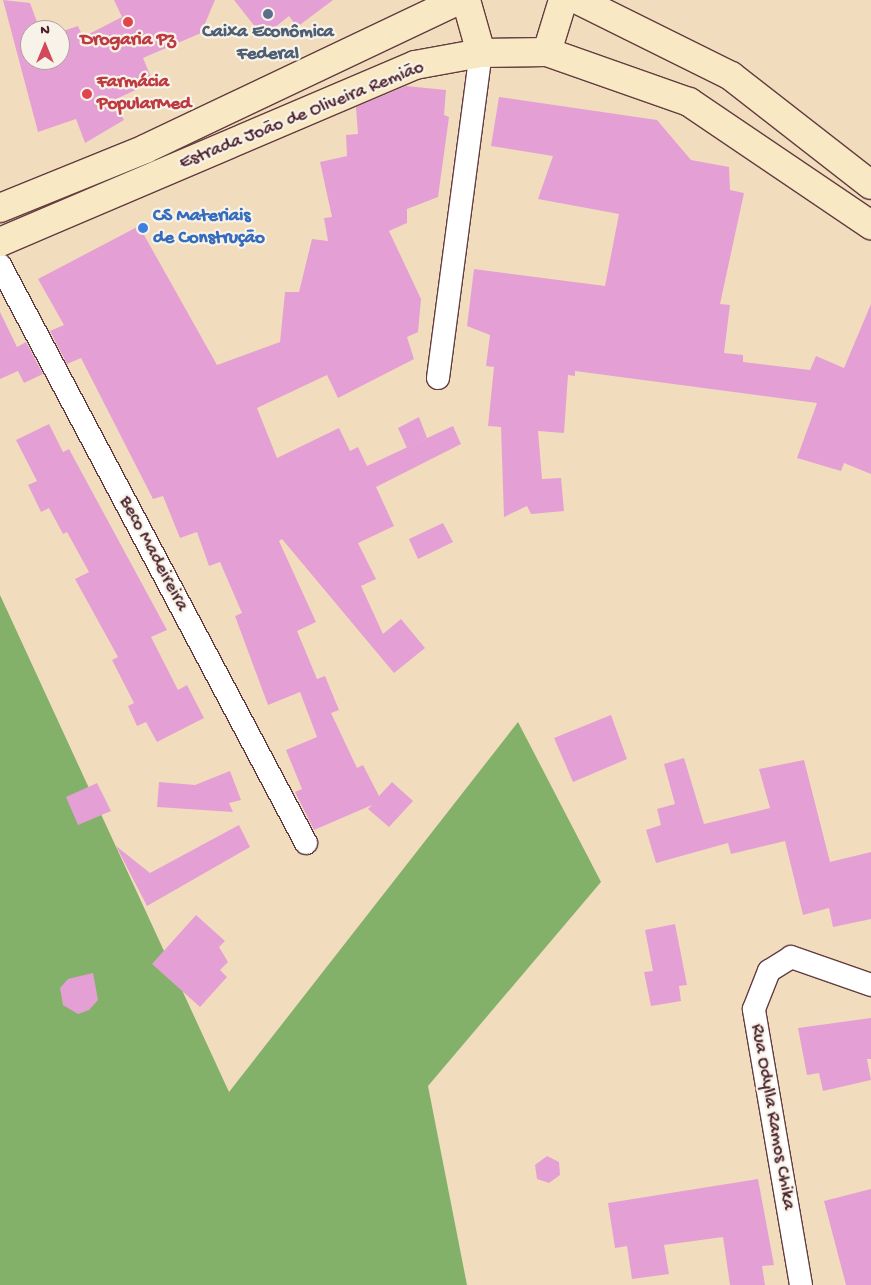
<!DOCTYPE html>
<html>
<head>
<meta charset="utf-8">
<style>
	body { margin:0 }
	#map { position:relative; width:871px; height:1285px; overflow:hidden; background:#f1ddbe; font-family:"Gochi Hand",sans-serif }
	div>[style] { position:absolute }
	.forest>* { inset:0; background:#83b16a }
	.building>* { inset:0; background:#e4a0d4 }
	.roads { filter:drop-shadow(1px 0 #633c41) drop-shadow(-1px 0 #633c41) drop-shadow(0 1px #633c41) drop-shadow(0 -1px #633c41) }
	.minor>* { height:22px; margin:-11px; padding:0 11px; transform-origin:11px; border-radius:11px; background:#fff }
	.secondary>* { height:28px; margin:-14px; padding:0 14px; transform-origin:14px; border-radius:14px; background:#f8e8c3 }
	.dots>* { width:14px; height:14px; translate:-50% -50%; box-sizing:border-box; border:2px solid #f7f3e8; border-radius:50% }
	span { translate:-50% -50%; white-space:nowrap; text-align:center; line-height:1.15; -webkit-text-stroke:4.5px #f7f3e8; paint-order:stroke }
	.service-label { font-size:19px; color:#4e5e75; font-weight:700 }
	.health-label { font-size:19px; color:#be3a42; font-weight:700 }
	.left { translate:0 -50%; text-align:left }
	.street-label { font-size:19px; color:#4a1f2b }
	.shop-label { font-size:19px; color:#366cbe; font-weight:700 }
	.north { position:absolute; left:20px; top:20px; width:50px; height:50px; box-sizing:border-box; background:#f7f3e8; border:1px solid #b29e9c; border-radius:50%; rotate:0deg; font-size:14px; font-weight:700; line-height:20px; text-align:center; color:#4a1f2b }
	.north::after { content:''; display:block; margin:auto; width:18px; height:22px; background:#d1495b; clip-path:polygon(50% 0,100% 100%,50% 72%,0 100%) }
</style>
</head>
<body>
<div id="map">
	<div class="forest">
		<i style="clip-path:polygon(0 595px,229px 1092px,518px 722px,601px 882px,428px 1086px,467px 1285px,0 1285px)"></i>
	</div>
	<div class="building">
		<i style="clip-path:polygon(3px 0,30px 3px,40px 30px,30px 30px,30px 60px,60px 60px,60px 32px,78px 26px,83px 37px,122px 17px,114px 0,215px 0,201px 33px,143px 58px,153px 82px,114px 100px,124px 120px,85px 143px,76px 119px,38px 132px)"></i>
		<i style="clip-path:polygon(234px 0,333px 0,297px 27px,289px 16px,263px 37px)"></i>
		<i style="clip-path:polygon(406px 86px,446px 90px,444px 115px,449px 117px,438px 197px,407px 209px,407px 223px,389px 231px,421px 299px,418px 332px,407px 337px,414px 359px,338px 398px,327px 375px,257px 408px,277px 458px,339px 428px,350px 451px,358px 447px,367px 466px,453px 426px,461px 444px,376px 487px,394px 526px,358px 543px,376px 579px,361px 586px,383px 634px,401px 619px,425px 648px,394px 673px,282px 539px,279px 541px,316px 622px,297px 631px,317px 679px,325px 676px,339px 710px,331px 713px,357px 768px,363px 765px,379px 796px,392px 782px,413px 801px,389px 827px,368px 809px,372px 805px,314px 830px,295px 792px,302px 789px,286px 750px,317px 737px,300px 692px,268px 705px,235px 616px,242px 613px,220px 562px,209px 566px,197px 532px,180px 538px,163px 496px,153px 499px,81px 358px,67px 364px,50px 331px,64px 325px,38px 279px,139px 226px,217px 365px,280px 342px,285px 292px,299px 292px,312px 239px,328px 241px,324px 218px,332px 217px,320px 162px,347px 156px,346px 135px,358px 134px,356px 107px)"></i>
		<i style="clip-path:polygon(499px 97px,657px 120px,691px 160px,729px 167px,730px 190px,744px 193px,720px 304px,730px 305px,724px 353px,743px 355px,743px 362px,810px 370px,816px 356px,844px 368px,871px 304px,871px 474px,844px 463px,841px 471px,797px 458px,817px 403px,575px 371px,575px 376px,568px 375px,564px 433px,538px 431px,542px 479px,561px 478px,564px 511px,531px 514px,527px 506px,504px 517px,501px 427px,488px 426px,494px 367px,486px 366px,490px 335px,467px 326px,474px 269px,605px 286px,619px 214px,538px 199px,553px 156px,491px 146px)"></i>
		<i style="clip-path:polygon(0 312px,17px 347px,26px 342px,43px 374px,24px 383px,18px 371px,0 379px)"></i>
		<i style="clip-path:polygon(419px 417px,427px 438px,407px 448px,398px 428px)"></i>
		<i style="clip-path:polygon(49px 424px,63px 452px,69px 449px,167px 630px,151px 637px,178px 690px,187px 685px,204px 718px,157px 742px,146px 722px,137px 726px,128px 706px,134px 703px,112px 660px,118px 657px,75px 579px,89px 572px,67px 532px,63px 534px,49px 508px,41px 512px,28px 485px,37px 481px,16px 440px)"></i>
		<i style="clip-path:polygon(443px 523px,453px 542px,418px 559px,409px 539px)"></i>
		<i style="clip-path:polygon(611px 715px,627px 759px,573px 782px,554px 738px)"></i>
		<i style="clip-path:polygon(684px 758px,704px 824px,770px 808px,759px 769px,804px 760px,830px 862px,871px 852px,871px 919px,833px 927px,829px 908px,803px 915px,785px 841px,731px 854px,728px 843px,656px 863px,646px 830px,661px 825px,657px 809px,675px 804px,664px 764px)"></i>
		<i style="clip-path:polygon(230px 771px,241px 800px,229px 803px,233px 812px,157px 807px,159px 782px,195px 785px)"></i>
		<i style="clip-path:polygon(97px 783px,111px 811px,78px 825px,66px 797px)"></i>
		<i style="clip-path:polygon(239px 825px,250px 847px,147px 906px,116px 846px,150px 873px)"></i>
		<i style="clip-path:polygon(196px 915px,225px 941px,219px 947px,228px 962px,220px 970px,227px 977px,200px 1007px,152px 964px)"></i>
		<i style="clip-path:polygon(675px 924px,687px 985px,679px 986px,681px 1001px,651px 1006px,644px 972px,653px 971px,645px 930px)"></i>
		<i style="clip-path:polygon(93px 973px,98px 1000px,89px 1010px,78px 1014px,63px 1005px,60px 988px,68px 979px)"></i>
		<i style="clip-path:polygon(871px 1018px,871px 1059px,867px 1059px,871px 1080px,823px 1091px,819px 1073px,807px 1075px,798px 1028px)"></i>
		<i style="clip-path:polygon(547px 1156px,559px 1162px,560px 1175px,549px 1183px,537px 1179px,535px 1165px)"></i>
		<i style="clip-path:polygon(758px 1179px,774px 1265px,762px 1266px,765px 1285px,730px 1285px,723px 1237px,664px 1245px,669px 1274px,632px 1279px,627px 1246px,615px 1248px,608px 1203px)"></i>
		<i style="clip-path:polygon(871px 1189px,871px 1285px,846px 1285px,824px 1201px)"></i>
	</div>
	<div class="roads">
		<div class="minor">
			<i style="left:0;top:265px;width:654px;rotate:62.1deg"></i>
			<i style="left:438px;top:378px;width:328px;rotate:-82.5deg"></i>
			<i style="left:801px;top:1285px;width:280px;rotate:-99.7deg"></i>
			<i style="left:754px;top:1009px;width:41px;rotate:-68.5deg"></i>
			<i style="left:769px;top:971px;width:26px;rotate:-32deg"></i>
			<i style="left:791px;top:957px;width:85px;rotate:19.3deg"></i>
		</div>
		<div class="secondary">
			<i style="left:466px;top:0;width:55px;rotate:74.2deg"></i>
			<i style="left:578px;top:0;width:171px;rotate:26.4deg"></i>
			<i style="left:731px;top:76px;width:177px;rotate:37.9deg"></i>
			<i style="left:547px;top:52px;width:54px;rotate:-72.9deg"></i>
			<i style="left:0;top:208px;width:157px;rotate:-22.1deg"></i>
			<i style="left:145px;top:149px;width:348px;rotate:-25.4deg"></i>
			<i style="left:0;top:242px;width:451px;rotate:-23.1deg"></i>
			<i style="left:415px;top:65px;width:67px;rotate:-10.3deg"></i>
			<i style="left:481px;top:53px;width:66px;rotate:-0.9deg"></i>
			<i style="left:547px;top:52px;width:151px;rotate:19.4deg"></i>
			<i style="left:689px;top:102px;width:220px;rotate:34.1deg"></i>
		</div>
	</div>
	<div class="dots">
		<i style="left:268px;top:14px;background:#5c6f8a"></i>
		<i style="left:128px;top:22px;background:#e0444e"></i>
		<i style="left:87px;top:94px;background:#e0444e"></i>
		<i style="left:143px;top:228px;background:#3f7fe0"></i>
	</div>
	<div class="service-label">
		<span style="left:268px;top:44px">Caixa Econômica<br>Federal</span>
	</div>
	<div class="health-label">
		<span style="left:128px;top:41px">Drogaria Pz</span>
		<span class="left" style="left:97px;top:94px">Farmácia<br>PopularMed</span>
	</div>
	<div class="street-label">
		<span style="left:302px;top:116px;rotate:-22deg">Estrada João de Oliveira Remião</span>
		<span style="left:153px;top:554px;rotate:62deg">Beco Madeireira</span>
		<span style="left:772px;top:1117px;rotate:80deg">Rua Odylla Ramos Chika</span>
	</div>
	<div class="shop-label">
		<span class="left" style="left:153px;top:228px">CS Materiais<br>de Construção</span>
	</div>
	<div class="north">N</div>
</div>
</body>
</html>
